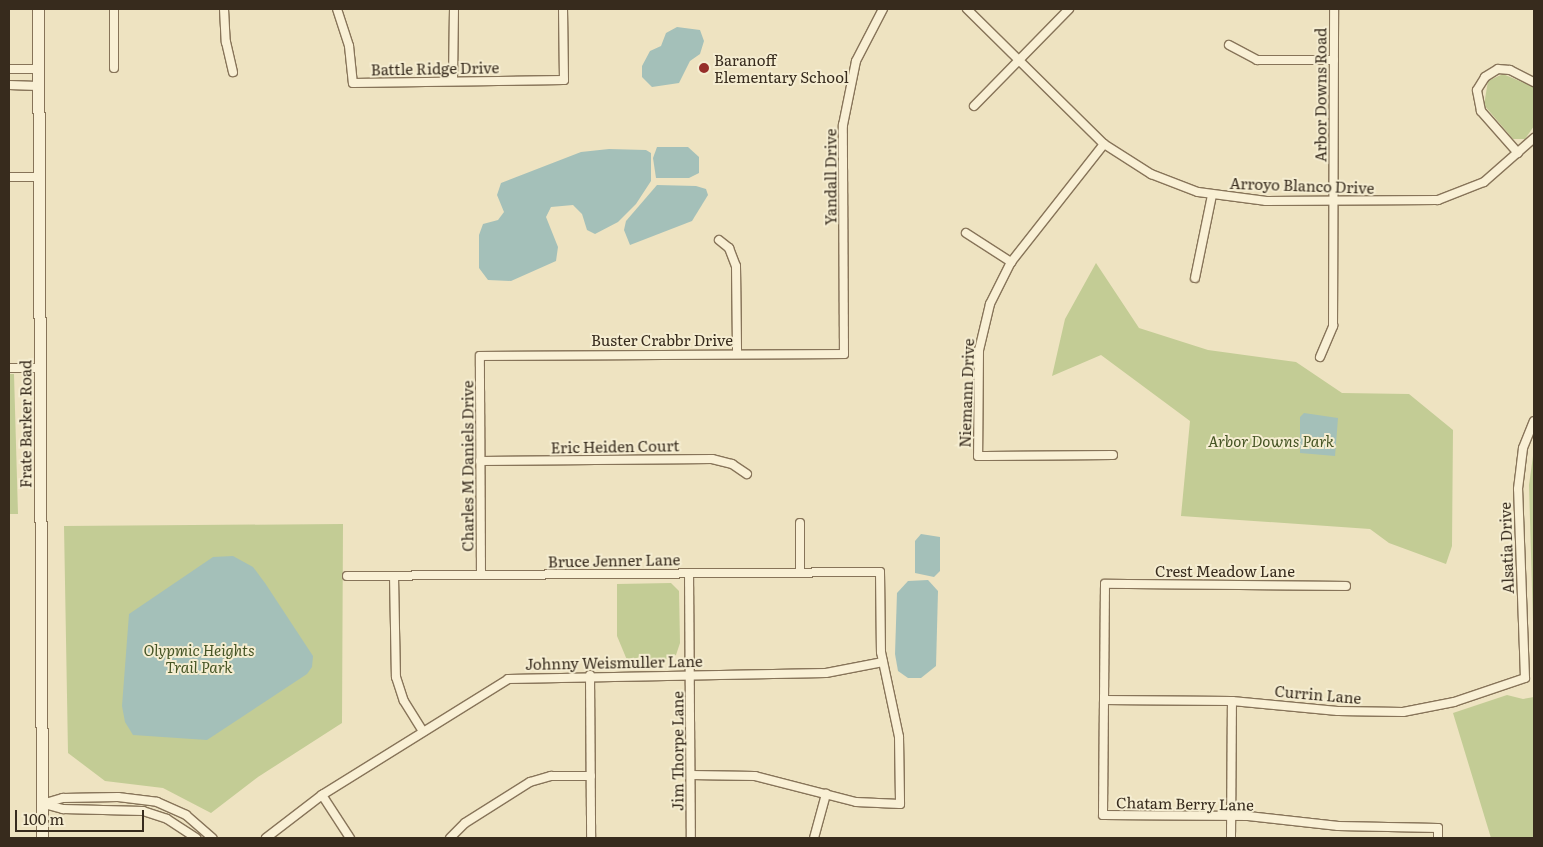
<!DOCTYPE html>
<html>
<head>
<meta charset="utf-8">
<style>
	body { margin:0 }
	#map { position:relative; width:1543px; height:847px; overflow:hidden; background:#eee3c1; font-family:Literata,serif }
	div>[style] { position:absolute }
	.green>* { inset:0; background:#c3cc95 }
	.water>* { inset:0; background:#a4c0b9 }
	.roads { filter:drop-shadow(1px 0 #877459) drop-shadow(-1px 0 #877459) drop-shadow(0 1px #877459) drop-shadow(0 -1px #877459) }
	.street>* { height:8px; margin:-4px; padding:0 4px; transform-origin:4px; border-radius:4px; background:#f9f0d5 }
	.secondary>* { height:11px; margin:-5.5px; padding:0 5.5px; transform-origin:5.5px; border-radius:5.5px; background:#f9f0d5 }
	.dots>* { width:14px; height:14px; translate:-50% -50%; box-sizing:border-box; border:2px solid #f5edd1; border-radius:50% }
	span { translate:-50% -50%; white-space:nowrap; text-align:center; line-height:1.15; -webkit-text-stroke:4px #f5edd1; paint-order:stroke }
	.poi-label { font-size:15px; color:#372b1d }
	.left { translate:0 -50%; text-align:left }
	.street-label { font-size:15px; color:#372b1d }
	.park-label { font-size:15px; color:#455424; font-style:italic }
	.frame { position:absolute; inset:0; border:10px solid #372b1d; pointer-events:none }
	.scale { position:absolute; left:15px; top:810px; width:129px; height:22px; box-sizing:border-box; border:2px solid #372b1d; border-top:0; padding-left:6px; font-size:15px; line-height:18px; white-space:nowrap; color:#372b1d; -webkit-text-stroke:4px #f5edd1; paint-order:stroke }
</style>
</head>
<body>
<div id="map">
	<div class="green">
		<i style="clip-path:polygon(1503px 74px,1534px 87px,1534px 126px,1525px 139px,1513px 139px,1484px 105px,1488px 81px)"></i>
		<i style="clip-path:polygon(1096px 263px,1139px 328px,1208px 350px,1296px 362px,1342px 393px,1409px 394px,1453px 430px,1452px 546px,1446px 564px,1389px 543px,1370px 529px,1181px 516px,1190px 421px,1101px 355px,1052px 376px,1065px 319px)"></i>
		<i style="clip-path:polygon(9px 374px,14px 374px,18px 514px,9px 514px)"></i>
		<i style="clip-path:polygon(1534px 449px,1534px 657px,1529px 485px)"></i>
		<i style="clip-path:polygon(343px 524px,342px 723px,258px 777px,211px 813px,163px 788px,105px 781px,68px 753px,64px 526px)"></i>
		<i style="clip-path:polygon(671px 583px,679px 591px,680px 643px,676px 655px,657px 663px,627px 660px,617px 636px,617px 584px)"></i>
		<i style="clip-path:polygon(1507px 695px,1523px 699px,1534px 697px,1534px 838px,1491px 838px,1453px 713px)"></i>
	</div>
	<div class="water">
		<i style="clip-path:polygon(677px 27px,700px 30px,704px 41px,700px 54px,690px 61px,679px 83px,652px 87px,642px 77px,642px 66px,650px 51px,661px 46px,666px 33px)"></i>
		<i style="clip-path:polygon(657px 147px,688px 147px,699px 157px,699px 173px,689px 178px,656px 178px,653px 158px)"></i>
		<i style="clip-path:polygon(609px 149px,646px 150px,651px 153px,651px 181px,636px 204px,618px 222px,595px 234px,587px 230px,582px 214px,573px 205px,551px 207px,546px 217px,558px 247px,556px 261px,511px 281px,488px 280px,479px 268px,479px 235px,483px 224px,498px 220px,504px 212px,497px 195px,501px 183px,581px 152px)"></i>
		<i style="clip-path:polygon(657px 185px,696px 186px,706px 189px,708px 195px,692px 221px,630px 245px,624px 230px,626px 221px)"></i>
		<i style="clip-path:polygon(1304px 413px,1338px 418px,1335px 456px,1300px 453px,1300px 417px)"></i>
		<i style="clip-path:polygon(921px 534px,940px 537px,940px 571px,934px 577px,915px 573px,915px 541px)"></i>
		<i style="clip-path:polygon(233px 556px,253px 567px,265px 583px,313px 656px,312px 667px,307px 674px,207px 740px,133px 735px,125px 722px,122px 706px,129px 614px,213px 557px)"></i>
		<i style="clip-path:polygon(928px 580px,938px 591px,936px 666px,921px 678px,908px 678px,898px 671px,895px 654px,897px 593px,908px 581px)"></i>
	</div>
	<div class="roads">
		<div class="street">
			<i style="left:114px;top:9px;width:59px;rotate:90deg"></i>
			<i style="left:224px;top:9px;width:33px;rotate:87deg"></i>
			<i style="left:226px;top:42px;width:31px;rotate:77deg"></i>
			<i style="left:337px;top:9px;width:39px;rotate:72deg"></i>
			<i style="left:349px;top:46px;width:37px;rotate:84deg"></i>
			<i style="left:353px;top:83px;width:211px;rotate:-0.8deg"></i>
			<i style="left:564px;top:80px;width:71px;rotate:-90.8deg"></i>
			<i style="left:967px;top:9px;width:192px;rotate:44.6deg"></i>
			<i style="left:1104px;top:144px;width:56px;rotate:32.6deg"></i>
			<i style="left:1151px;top:174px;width:50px;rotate:21deg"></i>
			<i style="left:1198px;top:192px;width:69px;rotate:7.5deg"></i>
			<i style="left:1266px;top:201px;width:172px;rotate:-0.3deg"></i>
			<i style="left:1438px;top:200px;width:49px;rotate:-21.4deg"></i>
			<i style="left:1484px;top:182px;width:67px;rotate:-41.3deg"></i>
			<i style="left:1229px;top:45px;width:32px;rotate:28deg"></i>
			<i style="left:1257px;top:60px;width:77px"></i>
			<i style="left:9px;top:69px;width:29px"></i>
			<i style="left:453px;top:80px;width:71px;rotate:-89.2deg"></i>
			<i style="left:9px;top:85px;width:29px;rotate:2deg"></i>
			<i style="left:974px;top:106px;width:136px;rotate:-45.6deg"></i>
			<i style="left:1104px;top:144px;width:150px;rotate:128.2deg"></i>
			<i style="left:1011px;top:262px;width:47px;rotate:116.6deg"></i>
			<i style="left:990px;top:304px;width:47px;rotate:103.4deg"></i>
			<i style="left:979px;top:350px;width:106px;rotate:90.5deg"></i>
			<i style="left:978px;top:456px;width:135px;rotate:-0.4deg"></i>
			<i style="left:1518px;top:153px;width:56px;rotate:-131.4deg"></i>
			<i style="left:1481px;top:111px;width:21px;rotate:-101deg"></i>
			<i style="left:1477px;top:90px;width:15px;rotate:-58deg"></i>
			<i style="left:1485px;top:77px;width:15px;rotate:-32deg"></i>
			<i style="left:1498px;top:69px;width:12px;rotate:5deg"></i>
			<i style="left:1510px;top:70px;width:27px;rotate:27deg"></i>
			<i style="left:9px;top:177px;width:29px"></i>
			<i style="left:966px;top:233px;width:54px;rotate:32.8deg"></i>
			<i style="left:719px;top:240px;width:13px;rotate:39deg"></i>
			<i style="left:729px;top:248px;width:19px;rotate:69deg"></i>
			<i style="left:736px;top:266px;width:88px;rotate:89.3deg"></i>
			<i style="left:1195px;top:278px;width:85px;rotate:-78.4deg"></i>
			<i style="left:1320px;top:357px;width:34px;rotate:-67deg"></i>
			<i style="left:1333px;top:326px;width:317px;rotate:-89.8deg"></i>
			<i style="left:9px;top:368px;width:31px"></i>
			<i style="left:480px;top:461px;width:232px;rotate:-0.5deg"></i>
			<i style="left:712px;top:459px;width:21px;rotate:14deg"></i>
			<i style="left:732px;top:464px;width:18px;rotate:34deg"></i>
			<i style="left:800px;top:523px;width:49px;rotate:90deg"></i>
			<i style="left:689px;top:573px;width:265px;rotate:89.6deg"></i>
			<i style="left:481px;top:575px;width:219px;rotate:-90.3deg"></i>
			<i style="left:480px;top:356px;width:364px;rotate:-0.3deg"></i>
			<i style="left:844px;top:354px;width:229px;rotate:-90.3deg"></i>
			<i style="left:843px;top:125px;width:65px;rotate:-78.5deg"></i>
			<i style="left:856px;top:61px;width:59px;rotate:-62.6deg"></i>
			<i style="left:347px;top:576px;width:533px;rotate:-0.43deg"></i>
			<i style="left:880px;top:572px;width:80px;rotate:89.3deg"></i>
			<i style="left:881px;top:652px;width:87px;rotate:78deg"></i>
			<i style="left:899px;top:737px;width:67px;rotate:89.1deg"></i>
			<i style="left:900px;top:804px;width:44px;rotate:-177.4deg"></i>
			<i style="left:856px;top:802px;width:104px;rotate:-165.6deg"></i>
			<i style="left:755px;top:776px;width:64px;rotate:-179.1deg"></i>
			<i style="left:394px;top:576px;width:101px;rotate:88.9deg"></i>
			<i style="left:396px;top:677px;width:25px;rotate:72deg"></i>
			<i style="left:404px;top:701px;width:36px;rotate:58deg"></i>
			<i style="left:1346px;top:586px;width:241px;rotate:-179.5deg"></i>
			<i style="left:1105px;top:584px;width:231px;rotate:90.5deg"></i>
			<i style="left:1103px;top:815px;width:145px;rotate:0.4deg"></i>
			<i style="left:1248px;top:816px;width:91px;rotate:6.3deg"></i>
			<i style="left:1338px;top:826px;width:100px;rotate:1.1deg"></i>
			<i style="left:1438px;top:828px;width:10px;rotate:90deg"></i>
			<i style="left:590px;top:675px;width:163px;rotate:89.6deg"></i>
			<i style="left:1104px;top:700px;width:128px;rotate:0.4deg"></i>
			<i style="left:1232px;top:701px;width:106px;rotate:5.4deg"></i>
			<i style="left:1338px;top:711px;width:65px;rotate:0.9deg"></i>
			<i style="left:1403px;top:712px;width:52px;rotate:-11.1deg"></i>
			<i style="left:1454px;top:702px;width:75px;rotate:-18.7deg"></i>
			<i style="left:1525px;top:678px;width:189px;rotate:-92.1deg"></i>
			<i style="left:1518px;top:489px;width:41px;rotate:-83deg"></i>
			<i style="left:1523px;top:448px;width:29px;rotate:-68deg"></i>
			<i style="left:322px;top:795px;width:51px;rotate:56.9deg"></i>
			<i style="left:42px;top:804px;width:22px;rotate:-16deg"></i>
			<i style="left:63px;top:798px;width:55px;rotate:-1deg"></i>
			<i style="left:118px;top:797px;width:39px;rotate:7deg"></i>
			<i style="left:157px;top:802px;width:32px;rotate:24deg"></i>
			<i style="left:186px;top:815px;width:35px;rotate:41deg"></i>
			<i style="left:44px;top:804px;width:20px;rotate:15deg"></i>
			<i style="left:63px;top:809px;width:80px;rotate:1.4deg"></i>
			<i style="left:143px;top:811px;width:25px;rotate:18deg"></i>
			<i style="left:167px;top:819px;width:35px;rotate:33deg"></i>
			<i style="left:266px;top:838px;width:71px;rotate:-37.5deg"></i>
			<i style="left:322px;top:795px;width:219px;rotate:-31.9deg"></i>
			<i style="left:508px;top:679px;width:318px;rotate:-1.1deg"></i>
			<i style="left:826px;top:673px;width:58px;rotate:-10.9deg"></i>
			<i style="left:450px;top:838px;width:21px;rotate:-45deg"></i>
			<i style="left:465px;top:823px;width:77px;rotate:-32.2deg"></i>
			<i style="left:530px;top:782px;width:22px;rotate:-16deg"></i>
			<i style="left:551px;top:776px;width:40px"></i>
			<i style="left:814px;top:838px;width:46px;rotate:-74.7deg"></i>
			<i style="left:1231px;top:838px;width:137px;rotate:-89.6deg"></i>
		</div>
		<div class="secondary">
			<i style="left:38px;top:9px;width:829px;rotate:89.72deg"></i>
		</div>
	</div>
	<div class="dots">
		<i style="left:704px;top:68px;background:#962e29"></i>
	</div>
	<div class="poi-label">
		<span class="left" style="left:714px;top:68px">Baranoff<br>Elementary School</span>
	</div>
	<div class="street-label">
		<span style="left:435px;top:68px;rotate:-1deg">Battle Ridge Drive</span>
		<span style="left:1320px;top:95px;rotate:-90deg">Arbor Downs Road</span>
		<span style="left:830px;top:177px;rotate:-90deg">Yandall Drive</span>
		<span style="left:1302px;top:185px;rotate:2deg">Arroyo Blanco Drive</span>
		<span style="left:662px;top:340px">Buster Crabbr Drive</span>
		<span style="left:966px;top:393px;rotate:-88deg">Niemann Drive</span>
		<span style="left:25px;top:424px;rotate:-90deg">Frate Barker Road</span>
		<span style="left:615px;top:446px;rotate:-1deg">Eric Heiden Court</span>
		<span style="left:467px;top:466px;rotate:-90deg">Charles M Daniels Drive</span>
		<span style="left:1506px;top:548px;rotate:-92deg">Alsatia Drive</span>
		<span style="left:614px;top:560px;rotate:-1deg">Bruce Jenner Lane</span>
		<span style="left:1225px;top:571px">Crest Meadow Lane</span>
		<span style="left:614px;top:662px;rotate:-1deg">Johnny Weismuller Lane</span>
		<span style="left:1318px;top:694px;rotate:5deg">Currin Lane</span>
		<span style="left:677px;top:751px;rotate:-90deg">Jim Thorpe Lane</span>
		<span style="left:1185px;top:803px;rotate:1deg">Chatam Berry Lane</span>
	</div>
	<div class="park-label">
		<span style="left:1271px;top:441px">Arbor Downs Park</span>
		<span style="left:199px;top:658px">Olypmic Heights<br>Trail Park</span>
	</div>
	<div class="frame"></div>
	<div class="scale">100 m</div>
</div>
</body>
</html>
